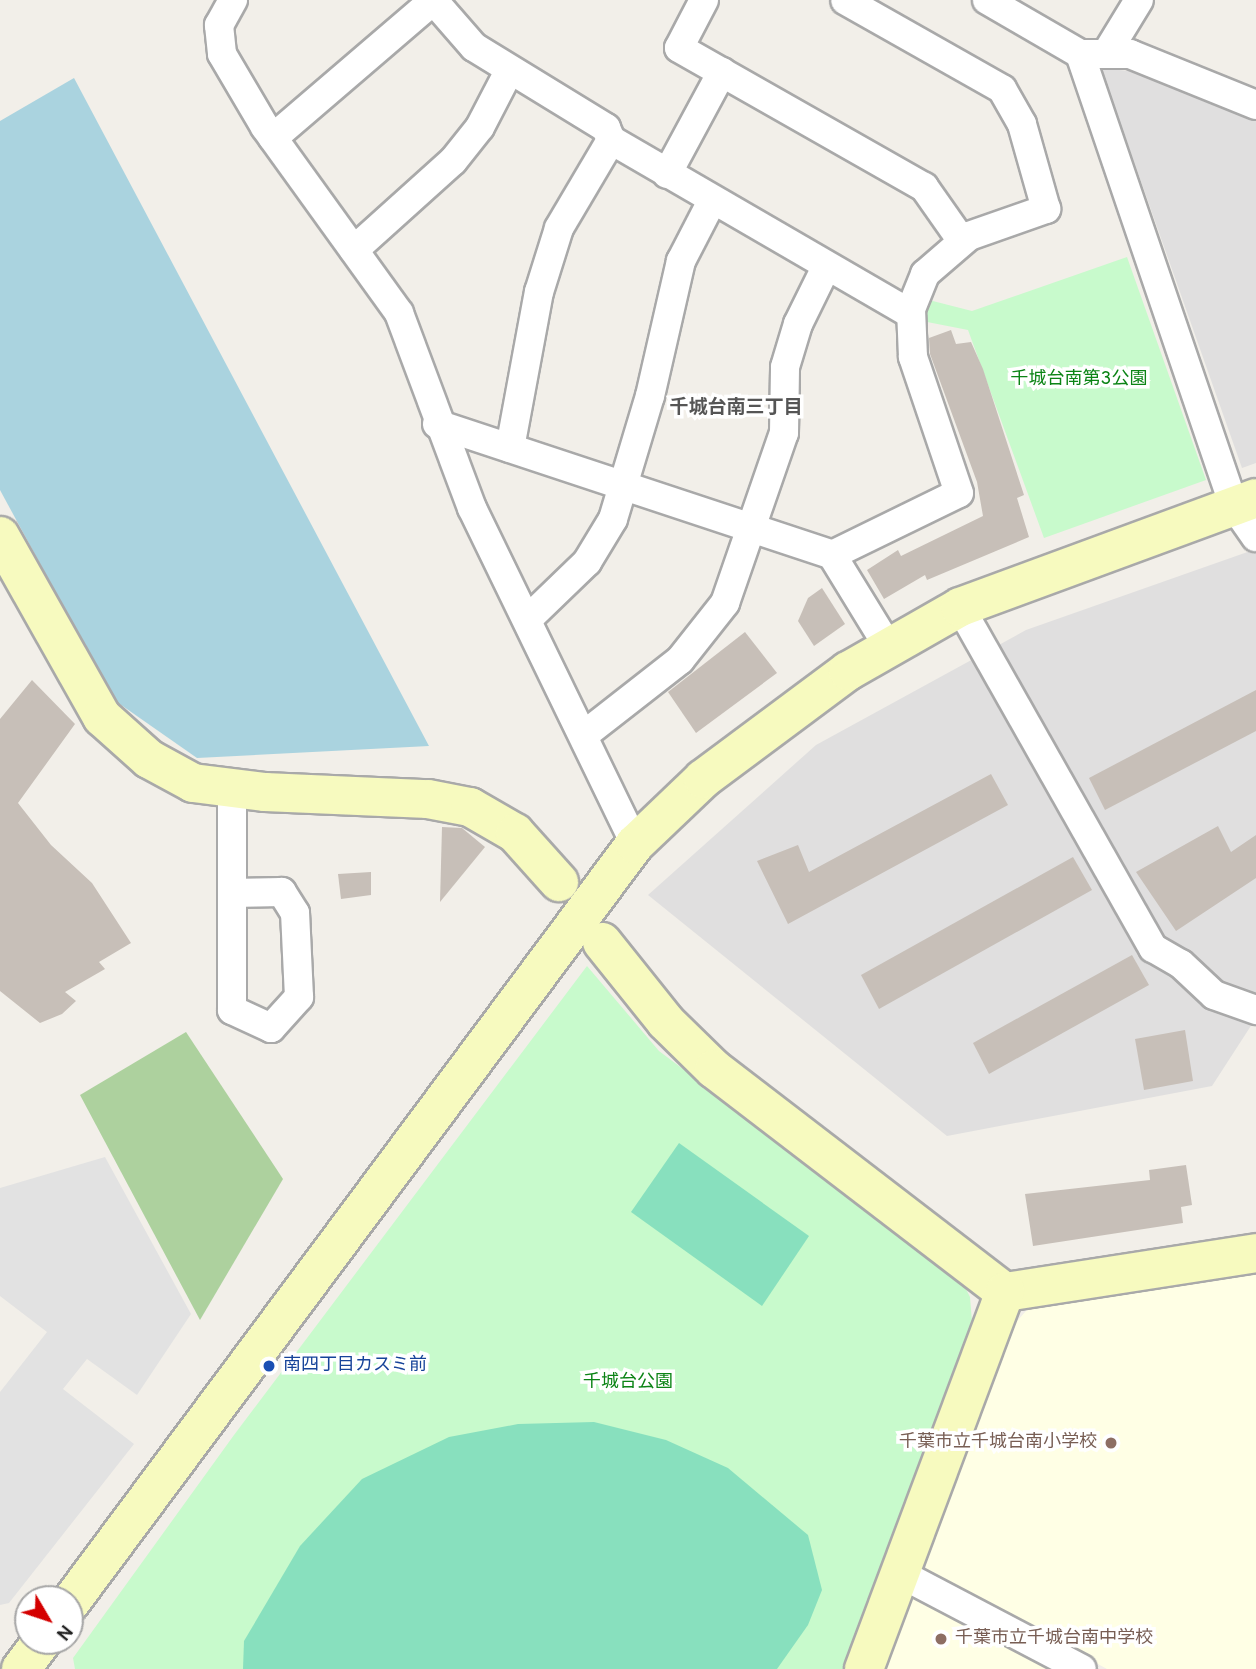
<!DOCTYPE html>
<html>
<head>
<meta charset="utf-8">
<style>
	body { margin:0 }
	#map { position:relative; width:1256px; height:1669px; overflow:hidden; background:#f2efe9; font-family:Overpass,"Noto Sans JP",sans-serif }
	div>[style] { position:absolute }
	.residential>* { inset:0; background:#e0dfdf }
	.education>* { inset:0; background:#ffffe5 }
	.forest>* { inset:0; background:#add19e }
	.park>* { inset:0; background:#c8facc }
	.pitch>* { inset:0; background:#88e0be }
	.parking>* { inset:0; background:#e2e2e2 }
	.water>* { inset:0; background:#aad3df }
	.building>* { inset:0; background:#c7bfb8 }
	.roads { filter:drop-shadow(2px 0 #a9a9a9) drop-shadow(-2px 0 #a9a9a9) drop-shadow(0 2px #a9a9a9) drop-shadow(0 -2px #a9a9a9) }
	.street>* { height:28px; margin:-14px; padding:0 14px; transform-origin:14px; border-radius:14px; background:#fff }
	.secondary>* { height:38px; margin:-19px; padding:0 19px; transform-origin:19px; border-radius:19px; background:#f7fabf }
	.dots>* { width:19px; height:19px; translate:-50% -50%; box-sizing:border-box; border:4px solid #fff; border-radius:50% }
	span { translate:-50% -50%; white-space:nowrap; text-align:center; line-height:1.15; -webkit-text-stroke:7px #fff; paint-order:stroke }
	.park-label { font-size:18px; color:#0c8416 }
	.transit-label { font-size:18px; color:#164399 }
	.left { translate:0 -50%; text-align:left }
	.education-label { font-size:18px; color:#785e54 }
	.right { translate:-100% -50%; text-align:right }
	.neighbourhood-label { font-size:19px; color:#555; font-weight:700 }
	.north { position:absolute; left:14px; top:1585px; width:70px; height:70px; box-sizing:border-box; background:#fff; border:2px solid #a7a7a7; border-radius:50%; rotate:129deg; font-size:19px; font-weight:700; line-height:28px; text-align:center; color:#222 }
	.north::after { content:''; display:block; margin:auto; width:24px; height:32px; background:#d40000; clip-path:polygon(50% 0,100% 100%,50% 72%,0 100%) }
</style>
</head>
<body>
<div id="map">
	<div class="residential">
		<i style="clip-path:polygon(1101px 68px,1138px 72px,1256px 121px,1256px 463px,1242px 468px)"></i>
		<i style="clip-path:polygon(1256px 549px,1256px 1018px,1212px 1086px,947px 1136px,648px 895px,816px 745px,1026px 630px)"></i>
	</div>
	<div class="education">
		<i style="clip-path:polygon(1256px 1270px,1256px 1669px,1107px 1669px,927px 1570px,922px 1559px,1011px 1328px,1026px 1311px,1063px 1298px)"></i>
		<i style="clip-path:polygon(911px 1593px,1048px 1669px,878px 1669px)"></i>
	</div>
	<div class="forest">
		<i style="clip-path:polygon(186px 1032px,283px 1179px,200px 1320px,80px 1095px)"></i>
	</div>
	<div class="park">
		<i style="clip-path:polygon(1127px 257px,1206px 480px,1044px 538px,968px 330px,917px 320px,921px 298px,972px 311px)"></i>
		<i style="clip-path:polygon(587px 966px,659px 1051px,960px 1277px,970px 1297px,973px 1334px,845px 1669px,75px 1669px,73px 1658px,234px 1435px)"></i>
	</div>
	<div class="pitch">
		<i style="clip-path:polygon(679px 1143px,809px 1236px,762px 1306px,631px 1212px)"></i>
		<i style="clip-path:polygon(594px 1422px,666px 1440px,728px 1468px,808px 1535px,822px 1590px,808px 1625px,777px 1669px,243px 1669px,244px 1641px,300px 1546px,362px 1479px,449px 1437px,518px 1424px)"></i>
	</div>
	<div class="parking">
		<i style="clip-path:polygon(105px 1157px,191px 1314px,137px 1395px,87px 1359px,63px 1389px,134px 1444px,9px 1603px,0 1605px,0 1392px,47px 1332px,0 1296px,0 1188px)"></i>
	</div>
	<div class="water">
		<i style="clip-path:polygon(74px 78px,429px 746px,197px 758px,114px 700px,0 490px,0 121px)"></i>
	</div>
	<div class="building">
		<i style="clip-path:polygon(951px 330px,956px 344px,971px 342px,983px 369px,1024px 495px,1017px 498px,1029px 537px,927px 580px,925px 575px,884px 599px,867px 570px,898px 550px,901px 556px,983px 516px,977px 482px,930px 354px,929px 338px)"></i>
		<i style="clip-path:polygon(822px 588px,845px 624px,814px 646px,798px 621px,808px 598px)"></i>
		<i style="clip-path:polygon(745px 632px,777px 673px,696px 733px,668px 692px)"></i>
		<i style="clip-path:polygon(32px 680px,75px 724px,18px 803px,51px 845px,92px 883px,131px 943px,99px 962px,105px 969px,65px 992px,76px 1001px,62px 1014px,40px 1023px,0 991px,0 719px)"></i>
		<i style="clip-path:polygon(1256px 690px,1256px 731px,1105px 810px,1089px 778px)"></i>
		<i style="clip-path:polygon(991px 774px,1008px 805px,788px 924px,757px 861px,798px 845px,809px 872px)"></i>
		<i style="clip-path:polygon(1218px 826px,1231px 852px,1256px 835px,1256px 878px,1176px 931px,1136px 872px)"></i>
		<i style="clip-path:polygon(442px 827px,462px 828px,485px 847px,440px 902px)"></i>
		<i style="clip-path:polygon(1073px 857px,1092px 890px,879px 1009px,861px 975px)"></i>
		<i style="clip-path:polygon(371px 872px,371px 895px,341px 899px,338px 874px)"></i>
		<i style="clip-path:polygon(1132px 955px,1149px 985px,989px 1074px,973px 1043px)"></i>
		<i style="clip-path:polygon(1185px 1030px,1193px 1081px,1144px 1090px,1135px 1039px)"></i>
		<i style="clip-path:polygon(1186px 1165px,1192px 1205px,1181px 1207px,1183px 1223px,1033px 1246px,1025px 1194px,1150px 1180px,1149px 1170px)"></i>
	</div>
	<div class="roads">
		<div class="street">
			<i style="left:233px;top:0;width:29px;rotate:119deg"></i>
			<i style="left:219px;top:25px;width:29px;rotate:84deg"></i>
			<i style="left:222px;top:54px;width:85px;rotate:59.5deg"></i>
			<i style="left:265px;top:127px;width:229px;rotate:54.2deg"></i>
			<i style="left:399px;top:313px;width:208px;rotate:69.5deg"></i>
			<i style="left:472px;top:508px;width:373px;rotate:64.1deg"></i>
			<i style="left:433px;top:0;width:62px;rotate:48.9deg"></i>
			<i style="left:474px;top:47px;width:155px;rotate:31.5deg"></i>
			<i style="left:606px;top:128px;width:13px;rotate:67deg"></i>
			<i style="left:611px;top:140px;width:345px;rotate:30.1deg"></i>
			<i style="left:704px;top:0;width:54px;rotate:117.5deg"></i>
			<i style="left:679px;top:48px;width:282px;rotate:29.6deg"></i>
			<i style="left:924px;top:187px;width:66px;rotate:54.9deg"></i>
			<i style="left:987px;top:0;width:108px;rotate:30.1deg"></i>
			<i style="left:1080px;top:54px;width:478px;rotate:71.2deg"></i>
			<i style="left:1234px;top:506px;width:38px;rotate:55deg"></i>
			<i style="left:1080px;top:54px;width:50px"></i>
			<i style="left:1130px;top:54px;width:136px;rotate:22deg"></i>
			<i style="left:1106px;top:54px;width:63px;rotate:-58.6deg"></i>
			<i style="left:273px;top:138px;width:211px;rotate:-40.6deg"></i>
			<i style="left:667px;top:174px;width:116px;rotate:-61.7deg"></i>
			<i style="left:354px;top:250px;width:133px;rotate:-42deg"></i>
			<i style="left:453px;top:161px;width:43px;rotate:-51.5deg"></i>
			<i style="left:480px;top:127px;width:61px;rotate:-62.6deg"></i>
			<i style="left:437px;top:424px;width:416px;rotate:18.3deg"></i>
			<i style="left:832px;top:555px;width:109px;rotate:58.5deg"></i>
			<i style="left:510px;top:448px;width:159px;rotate:-79.5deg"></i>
			<i style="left:539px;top:292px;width:67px;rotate:-72.6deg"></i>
			<i style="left:559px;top:228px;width:102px;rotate:-59.4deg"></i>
			<i style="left:832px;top:555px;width:141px;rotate:-26deg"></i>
			<i style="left:959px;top:493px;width:144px;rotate:-108.7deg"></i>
			<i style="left:913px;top:357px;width:48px;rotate:-92.4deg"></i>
			<i style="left:911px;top:309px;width:38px;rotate:-68deg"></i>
			<i style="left:925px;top:274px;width:58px;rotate:-40.8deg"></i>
			<i style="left:969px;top:236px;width:82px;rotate:-19.3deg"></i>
			<i style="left:1046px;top:209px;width:88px;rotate:-105.8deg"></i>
			<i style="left:1022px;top:124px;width:40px;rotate:-119.7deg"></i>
			<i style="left:1002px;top:89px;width:180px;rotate:-150.5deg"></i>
			<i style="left:960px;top:607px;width:392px;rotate:60.5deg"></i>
			<i style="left:1153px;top:948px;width:32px;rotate:30deg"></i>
			<i style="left:1181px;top:964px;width:45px;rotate:43.2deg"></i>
			<i style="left:1214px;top:995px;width:45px;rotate:19.7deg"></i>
			<i style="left:529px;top:618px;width:81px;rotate:-44deg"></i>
			<i style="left:587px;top:562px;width:50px;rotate:-58.8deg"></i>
			<i style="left:613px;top:519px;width:128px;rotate:-73.3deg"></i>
			<i style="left:650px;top:396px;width:139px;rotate:-77.1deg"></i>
			<i style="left:681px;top:261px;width:68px;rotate:-62.7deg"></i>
			<i style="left:584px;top:735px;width:122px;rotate:-38deg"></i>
			<i style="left:680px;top:660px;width:73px;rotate:-51.7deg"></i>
			<i style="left:725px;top:603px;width:180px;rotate:-70.9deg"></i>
			<i style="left:784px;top:433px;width:66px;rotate:-89.1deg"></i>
			<i style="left:785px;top:367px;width:45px;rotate:-73.2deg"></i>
			<i style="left:798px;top:324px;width:64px;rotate:-63.8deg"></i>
			<i style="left:232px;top:788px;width:222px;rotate:90deg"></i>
			<i style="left:232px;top:1010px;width:43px;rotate:24.8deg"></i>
			<i style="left:271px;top:1028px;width:42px;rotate:-47.9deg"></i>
			<i style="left:299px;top:997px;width:84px;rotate:-92.7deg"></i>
			<i style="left:295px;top:913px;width:25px;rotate:-122deg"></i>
			<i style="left:282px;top:892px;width:50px;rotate:178.9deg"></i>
			<i style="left:901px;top:1574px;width:204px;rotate:27.7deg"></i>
		</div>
		<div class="secondary">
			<i style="left:0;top:536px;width:208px;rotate:60.6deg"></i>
			<i style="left:102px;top:717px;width:63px;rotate:41.8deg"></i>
			<i style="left:149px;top:759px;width:50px;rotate:28.6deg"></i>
			<i style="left:193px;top:783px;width:73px;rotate:7.1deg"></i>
			<i style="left:265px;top:792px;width:163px;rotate:2.5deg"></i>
			<i style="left:428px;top:799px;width:43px;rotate:10.8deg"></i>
			<i style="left:470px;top:807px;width:52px;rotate:30deg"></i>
			<i style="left:515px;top:833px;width:66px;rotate:48.1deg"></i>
			<i style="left:602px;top:942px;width:102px;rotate:51.3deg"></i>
			<i style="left:666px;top:1022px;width:67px;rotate:44.4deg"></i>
			<i style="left:714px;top:1069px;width:367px;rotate:37.5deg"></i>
			<i style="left:1005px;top:1292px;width:254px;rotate:-8.8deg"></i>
			<i style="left:70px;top:1603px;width:946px;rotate:-53.34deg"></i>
			<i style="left:635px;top:844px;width:94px;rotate:-43.7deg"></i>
			<i style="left:703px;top:779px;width:181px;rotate:-36.7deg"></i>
			<i style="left:848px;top:671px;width:129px;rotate:-29.7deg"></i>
			<i style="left:960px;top:607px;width:315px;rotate:-20.2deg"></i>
			<i style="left:21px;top:1669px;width:35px;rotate:-53deg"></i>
			<i style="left:864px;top:1669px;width:403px;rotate:-69.5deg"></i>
		</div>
	</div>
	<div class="dots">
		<i style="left:269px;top:1366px;background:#1a4fb4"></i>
		<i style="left:1111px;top:1443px;background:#8d6e63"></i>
		<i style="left:941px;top:1639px;background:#8d6e63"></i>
	</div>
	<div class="park-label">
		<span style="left:1079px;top:380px">千城台南第3公園</span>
		<span style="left:628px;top:1383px">千城台公園</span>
	</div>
	<div class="transit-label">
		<span class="left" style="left:283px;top:1366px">南四丁目カスミ前</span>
	</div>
	<div class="education-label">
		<span class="right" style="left:1097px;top:1443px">千葉市立千城台南小学校</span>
		<span class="left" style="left:955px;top:1639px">千葉市立千城台南中学校</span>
	</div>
	<div class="neighbourhood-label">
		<span style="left:736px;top:409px">千城台南三丁目</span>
	</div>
	<div class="north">N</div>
</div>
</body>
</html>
